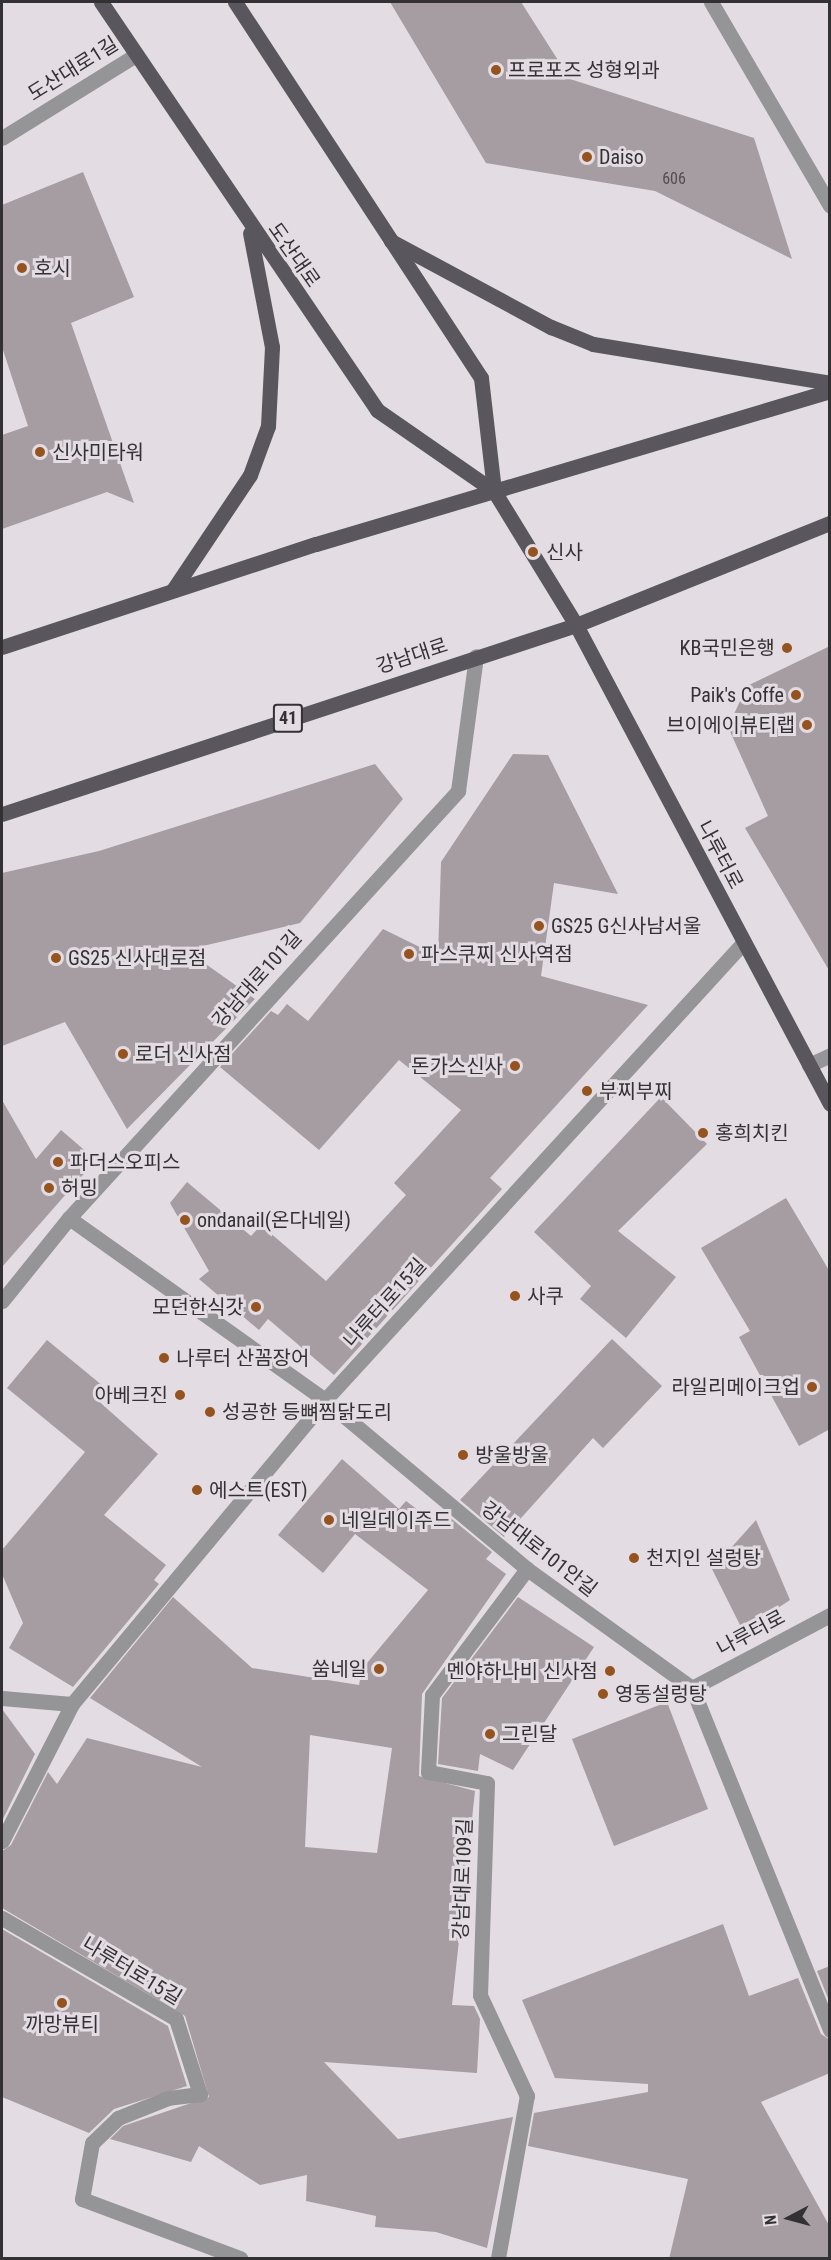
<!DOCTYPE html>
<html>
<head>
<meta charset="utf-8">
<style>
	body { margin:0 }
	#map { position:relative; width:831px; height:2260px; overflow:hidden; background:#e3dce3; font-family:"Roboto Condensed","Noto Sans KR",sans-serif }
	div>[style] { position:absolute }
	.building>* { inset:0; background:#a69da2 }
	.minor>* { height:15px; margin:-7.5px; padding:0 7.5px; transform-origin:7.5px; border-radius:7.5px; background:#959497 }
	.major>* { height:15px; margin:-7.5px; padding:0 7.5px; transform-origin:7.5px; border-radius:7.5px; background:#59575d }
	.dots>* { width:16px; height:16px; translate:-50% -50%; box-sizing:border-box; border:3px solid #e3dce3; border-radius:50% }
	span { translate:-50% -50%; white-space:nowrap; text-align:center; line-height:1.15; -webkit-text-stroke:6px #e3dce3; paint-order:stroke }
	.number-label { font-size:16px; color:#504c50 }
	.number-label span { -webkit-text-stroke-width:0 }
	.shield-label span { padding:2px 4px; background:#e3dce3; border:2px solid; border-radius:4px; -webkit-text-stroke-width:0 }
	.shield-label { font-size:18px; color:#343134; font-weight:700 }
	.street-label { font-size:20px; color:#343134 }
	.poi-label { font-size:20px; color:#343134 }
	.left { translate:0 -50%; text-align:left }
	.right { translate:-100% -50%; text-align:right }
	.frame { position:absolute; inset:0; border:3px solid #343134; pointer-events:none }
	.north { position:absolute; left:759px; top:2188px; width:60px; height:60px; -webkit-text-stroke:4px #e3dce3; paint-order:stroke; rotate:264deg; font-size:16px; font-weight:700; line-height:24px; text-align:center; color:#343134 }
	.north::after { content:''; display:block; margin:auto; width:21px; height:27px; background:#343134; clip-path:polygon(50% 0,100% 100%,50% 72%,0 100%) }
</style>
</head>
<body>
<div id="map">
	<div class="building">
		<i style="clip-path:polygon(390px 2px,521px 2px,570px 79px,754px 138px,792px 259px,655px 191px,486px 163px)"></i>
		<i style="clip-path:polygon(83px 172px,134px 297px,71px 323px,134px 503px,107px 492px,2px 529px,2px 435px,28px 426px,2px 347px,2px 205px)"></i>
		<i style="clip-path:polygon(830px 646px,830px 972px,745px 828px,768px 816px,728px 727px,747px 686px)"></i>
		<i style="clip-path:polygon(513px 754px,548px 755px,618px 894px,554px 883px,541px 976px,648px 1005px,490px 1178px,502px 1189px,334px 1375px,268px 1319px,259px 1330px,199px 1279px,209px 1271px,170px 1203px,187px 1182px,251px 1236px,261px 1225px,326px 1281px,406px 1195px,394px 1183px,461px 1110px,399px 1060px,319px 1150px,220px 1067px,271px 1011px,278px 1015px,287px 1004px,308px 1021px,383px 929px,438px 956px,441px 862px)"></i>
		<i style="clip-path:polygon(375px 764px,403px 799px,300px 923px,186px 950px,255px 999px,127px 1129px,65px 1022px,2px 1046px,2px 873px,99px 851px)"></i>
		<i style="clip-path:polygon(661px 1097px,707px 1144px,618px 1231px,676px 1277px,626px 1338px,580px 1299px,591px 1286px,534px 1232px)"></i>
		<i style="clip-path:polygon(2px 1100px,36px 1159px,61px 1130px,96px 1160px,2px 1267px)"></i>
		<i style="clip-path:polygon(786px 1198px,830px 1272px,830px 1429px,799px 1446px,739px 1337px,750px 1331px,701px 1248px)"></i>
		<i style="clip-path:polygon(612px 1339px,662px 1386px,603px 1448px,593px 1438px,504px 1537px,460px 1500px)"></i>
		<i style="clip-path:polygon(47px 1340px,103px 1386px,94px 1397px,158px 1454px,104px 1515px,166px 1565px,154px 1580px,159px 1584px,73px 1687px,9px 1648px,23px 1623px,2px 1574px,2px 1550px,85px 1452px,7px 1388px)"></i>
		<i style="clip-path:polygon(evenodd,342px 1459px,399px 1509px,406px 1501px,438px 1525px,447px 1515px,492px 1552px,486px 1559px,506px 1574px,422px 1694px,419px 1776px,475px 1791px,452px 2005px,474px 2006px,480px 2019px,477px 2073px,324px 2062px,398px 2139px,513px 2117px,487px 2248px,436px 2232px,375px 2227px,376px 2216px,306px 2201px,307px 2175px,260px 2185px,199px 2146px,191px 2162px,110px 2139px,123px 2126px,209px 2097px,185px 2016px,2px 1908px,2px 1851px,11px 1845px,48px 1772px,57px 1784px,87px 1738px,202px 1767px,90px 1698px,173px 1597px,252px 1668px,359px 1685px,362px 1669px,428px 1590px,355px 1534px,323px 1573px,278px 1535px,342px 1459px,310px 1735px,392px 1748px,377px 1853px,305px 1847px,310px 1735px)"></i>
		<i style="clip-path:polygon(756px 1520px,790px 1600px,743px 1631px,712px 1569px)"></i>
		<i style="clip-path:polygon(518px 1597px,594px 1647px,513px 1770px,480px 1754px,478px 1771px,438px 1764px,442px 1698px)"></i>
		<i style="clip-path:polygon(667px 1702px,708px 1809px,614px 1846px,572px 1739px)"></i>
		<i style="clip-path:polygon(2px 1709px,35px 1754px,2px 1821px)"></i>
		<i style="clip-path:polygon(723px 1924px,749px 1996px,798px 1978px,821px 2034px,830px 2040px,830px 2073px,761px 2102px,830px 2227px,830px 2259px,669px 2259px,688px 2179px,528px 2146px,534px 2113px,648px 2092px,648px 2084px,555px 2078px,522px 2000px)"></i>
		<i style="clip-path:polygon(2px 1929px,168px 2026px,187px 2086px,114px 2109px,89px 2133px,2px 2097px)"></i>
		<i style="clip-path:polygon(830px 1966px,830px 2003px,817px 1971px)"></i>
	</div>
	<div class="minor">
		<i style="left:711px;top:2px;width:236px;rotate:59.7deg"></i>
		<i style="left:2px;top:138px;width:158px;rotate:-31.8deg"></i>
		<i style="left:809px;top:1065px;width:23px;rotate:-25deg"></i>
		<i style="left:69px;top:1218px;width:314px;rotate:35.4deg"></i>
		<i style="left:325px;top:1400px;width:263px;rotate:39.9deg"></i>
		<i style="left:527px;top:1569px;width:203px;rotate:35.8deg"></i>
		<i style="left:692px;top:1688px;width:369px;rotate:68deg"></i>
		<i style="left:2px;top:1301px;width:107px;rotate:-51.1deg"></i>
		<i style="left:69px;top:1218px;width:578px;rotate:-47.67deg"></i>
		<i style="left:458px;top:791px;width:136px;rotate:-82.4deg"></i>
		<i style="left:692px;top:1688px;width:156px;rotate:-27.9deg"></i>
		<i style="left:2px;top:1698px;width:70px;rotate:4.9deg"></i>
		<i style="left:2px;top:1841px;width:154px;rotate:-62.9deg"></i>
		<i style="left:72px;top:1704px;width:396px;rotate:-50.2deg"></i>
		<i style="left:325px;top:1400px;width:619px;rotate:-47.55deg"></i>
		<i style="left:2px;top:1918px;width:201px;rotate:30.1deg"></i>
		<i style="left:176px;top:2019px;width:79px;rotate:72.3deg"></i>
		<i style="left:200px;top:2094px;width:32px;rotate:173deg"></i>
		<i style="left:168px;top:2098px;width:54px;rotate:158.2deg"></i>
		<i style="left:118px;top:2118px;width:36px;rotate:136deg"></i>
		<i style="left:92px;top:2143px;width:57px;rotate:100.1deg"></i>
		<i style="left:82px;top:2199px;width:169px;rotate:20.5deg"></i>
		<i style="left:498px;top:2258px;width:165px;rotate:-79.9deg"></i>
		<i style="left:527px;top:2096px;width:111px;rotate:-115deg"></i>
		<i style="left:480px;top:1995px;width:212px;rotate:-88.1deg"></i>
		<i style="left:487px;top:1783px;width:60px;rotate:-169.4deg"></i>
		<i style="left:428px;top:1772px;width:77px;rotate:-87deg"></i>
		<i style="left:432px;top:1695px;width:158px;rotate:-53deg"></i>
	</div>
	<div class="major">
		<i style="left:101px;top:2px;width:493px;rotate:55.9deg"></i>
		<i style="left:377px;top:410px;width:142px;rotate:34.7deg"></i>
		<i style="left:494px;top:491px;width:157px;rotate:58.5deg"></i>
		<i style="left:576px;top:625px;width:542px;rotate:62.06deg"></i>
		<i style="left:235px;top:2px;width:449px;rotate:56.8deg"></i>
		<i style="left:481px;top:378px;width:114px;rotate:83.4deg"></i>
		<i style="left:391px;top:241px;width:182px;rotate:28.3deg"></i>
		<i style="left:551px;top:327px;width:45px;rotate:22deg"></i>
		<i style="left:593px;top:344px;width:240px;rotate:9.3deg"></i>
		<i style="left:173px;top:590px;width:138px;rotate:-56.2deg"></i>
		<i style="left:250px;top:475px;width:52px;rotate:-69.8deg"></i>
		<i style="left:268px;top:426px;width:79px;rotate:-87.1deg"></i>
		<i style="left:272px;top:347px;width:116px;rotate:-100.9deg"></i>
		<i style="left:2px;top:647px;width:330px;rotate:-18.2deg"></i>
		<i style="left:316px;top:544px;width:536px;rotate:-16.58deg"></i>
		<i style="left:2px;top:814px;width:604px;rotate:-18.23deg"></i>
		<i style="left:576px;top:625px;width:274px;rotate:-21.9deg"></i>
	</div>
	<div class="dots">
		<i style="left:496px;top:70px;background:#94531f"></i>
		<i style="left:587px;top:157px;background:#94531f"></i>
		<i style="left:22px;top:268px;background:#94531f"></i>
		<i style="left:40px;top:452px;background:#94531f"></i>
		<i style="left:533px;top:552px;background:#94531f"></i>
		<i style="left:787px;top:648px;background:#94531f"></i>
		<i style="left:796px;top:695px;background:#94531f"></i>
		<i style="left:807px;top:725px;background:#94531f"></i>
		<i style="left:539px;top:926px;background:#94531f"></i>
		<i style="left:409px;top:954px;background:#94531f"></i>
		<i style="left:56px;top:958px;background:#94531f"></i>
		<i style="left:123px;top:1054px;background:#94531f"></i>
		<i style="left:515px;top:1066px;background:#94531f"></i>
		<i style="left:587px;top:1091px;background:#94531f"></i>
		<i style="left:703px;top:1133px;background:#94531f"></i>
		<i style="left:58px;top:1162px;background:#94531f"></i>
		<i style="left:49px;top:1188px;background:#94531f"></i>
		<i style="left:185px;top:1220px;background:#94531f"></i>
		<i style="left:515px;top:1296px;background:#94531f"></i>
		<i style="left:256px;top:1307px;background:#94531f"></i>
		<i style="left:164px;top:1358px;background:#94531f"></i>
		<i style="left:812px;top:1387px;background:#94531f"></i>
		<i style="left:180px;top:1395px;background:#94531f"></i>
		<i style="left:210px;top:1412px;background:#94531f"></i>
		<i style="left:463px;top:1455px;background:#94531f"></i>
		<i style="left:197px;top:1490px;background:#94531f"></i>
		<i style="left:329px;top:1520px;background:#94531f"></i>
		<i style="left:634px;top:1558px;background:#94531f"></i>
		<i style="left:379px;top:1669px;background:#94531f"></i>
		<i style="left:610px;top:1671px;background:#94531f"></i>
		<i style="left:603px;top:1694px;background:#94531f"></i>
		<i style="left:490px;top:1734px;background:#94531f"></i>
		<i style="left:62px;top:2003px;background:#94531f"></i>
	</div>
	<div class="number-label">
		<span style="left:674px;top:179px">606</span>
	</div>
	<div class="shield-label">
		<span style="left:288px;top:718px">41</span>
	</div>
	<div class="street-label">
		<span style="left:73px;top:69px;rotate:-32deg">도산대로1길</span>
		<span style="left:294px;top:255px;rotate:55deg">도산대로</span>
		<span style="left:412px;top:656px;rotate:-18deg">강남대로</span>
		<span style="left:720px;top:855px;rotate:62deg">나루터로</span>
		<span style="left:257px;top:979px;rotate:-48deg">강남대로101길</span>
		<span style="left:385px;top:1303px;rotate:-48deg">나루터로15길</span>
		<span style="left:539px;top:1549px;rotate:38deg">강남대로101안길</span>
		<span style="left:751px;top:1633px;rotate:-28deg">나루터로</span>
		<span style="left:463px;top:1879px;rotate:-88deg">강남대로109길</span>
		<span style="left:132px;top:1971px;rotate:31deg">나루터로15길</span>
	</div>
	<div class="poi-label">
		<span class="left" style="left:508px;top:70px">프로포즈 성형외과</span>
		<span class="left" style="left:599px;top:157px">Daiso</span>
		<span class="left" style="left:34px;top:268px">호시</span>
		<span class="left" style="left:52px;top:452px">신사미타워</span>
		<span class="left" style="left:546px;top:552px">신사</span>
		<span class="right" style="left:775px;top:648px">KB국민은행</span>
		<span class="right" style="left:784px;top:695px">Paik's Coffe</span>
		<span class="right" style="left:795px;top:725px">브이에이뷰티랩</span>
		<span class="left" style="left:551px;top:926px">GS25 G신사남서울</span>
		<span class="left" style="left:421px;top:954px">파스쿠찌 신사역점</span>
		<span class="left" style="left:68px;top:958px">GS25 신사대로점</span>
		<span class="left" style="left:135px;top:1054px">로더 신사점</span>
		<span class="right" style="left:503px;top:1066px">돈가스신사</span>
		<span class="left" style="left:599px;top:1091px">부찌부찌</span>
		<span class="left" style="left:715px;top:1133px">홍희치킨</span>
		<span class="left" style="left:70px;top:1162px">파더스오피스</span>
		<span class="left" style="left:61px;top:1188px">허밍</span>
		<span class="left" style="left:197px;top:1220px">ondanail(온다네일)</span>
		<span class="left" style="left:527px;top:1296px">사쿠</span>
		<span class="right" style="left:244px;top:1307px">모던한식갓</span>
		<span class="left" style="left:176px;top:1358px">나루터 산꼼장어</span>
		<span class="right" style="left:800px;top:1387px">라일리메이크업</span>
		<span class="right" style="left:168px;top:1395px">아베크진</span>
		<span class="left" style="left:222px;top:1412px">성공한 등뼈찜닭도리</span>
		<span class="left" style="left:475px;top:1455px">방울방울</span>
		<span class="left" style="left:209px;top:1490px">에스트(EST)</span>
		<span class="left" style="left:341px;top:1520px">네일데이주드</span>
		<span class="left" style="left:646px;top:1558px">천지인 설렁탕</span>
		<span class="right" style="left:367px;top:1669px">쑴네일</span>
		<span class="right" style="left:598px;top:1671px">멘야하나비 신사점</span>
		<span class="left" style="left:615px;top:1694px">영동설렁탕</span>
		<span class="left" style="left:502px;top:1734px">그린달</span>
		<span style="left:62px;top:2024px">까망뷰티</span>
	</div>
	<div class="frame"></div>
	<div class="north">N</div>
</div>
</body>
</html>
